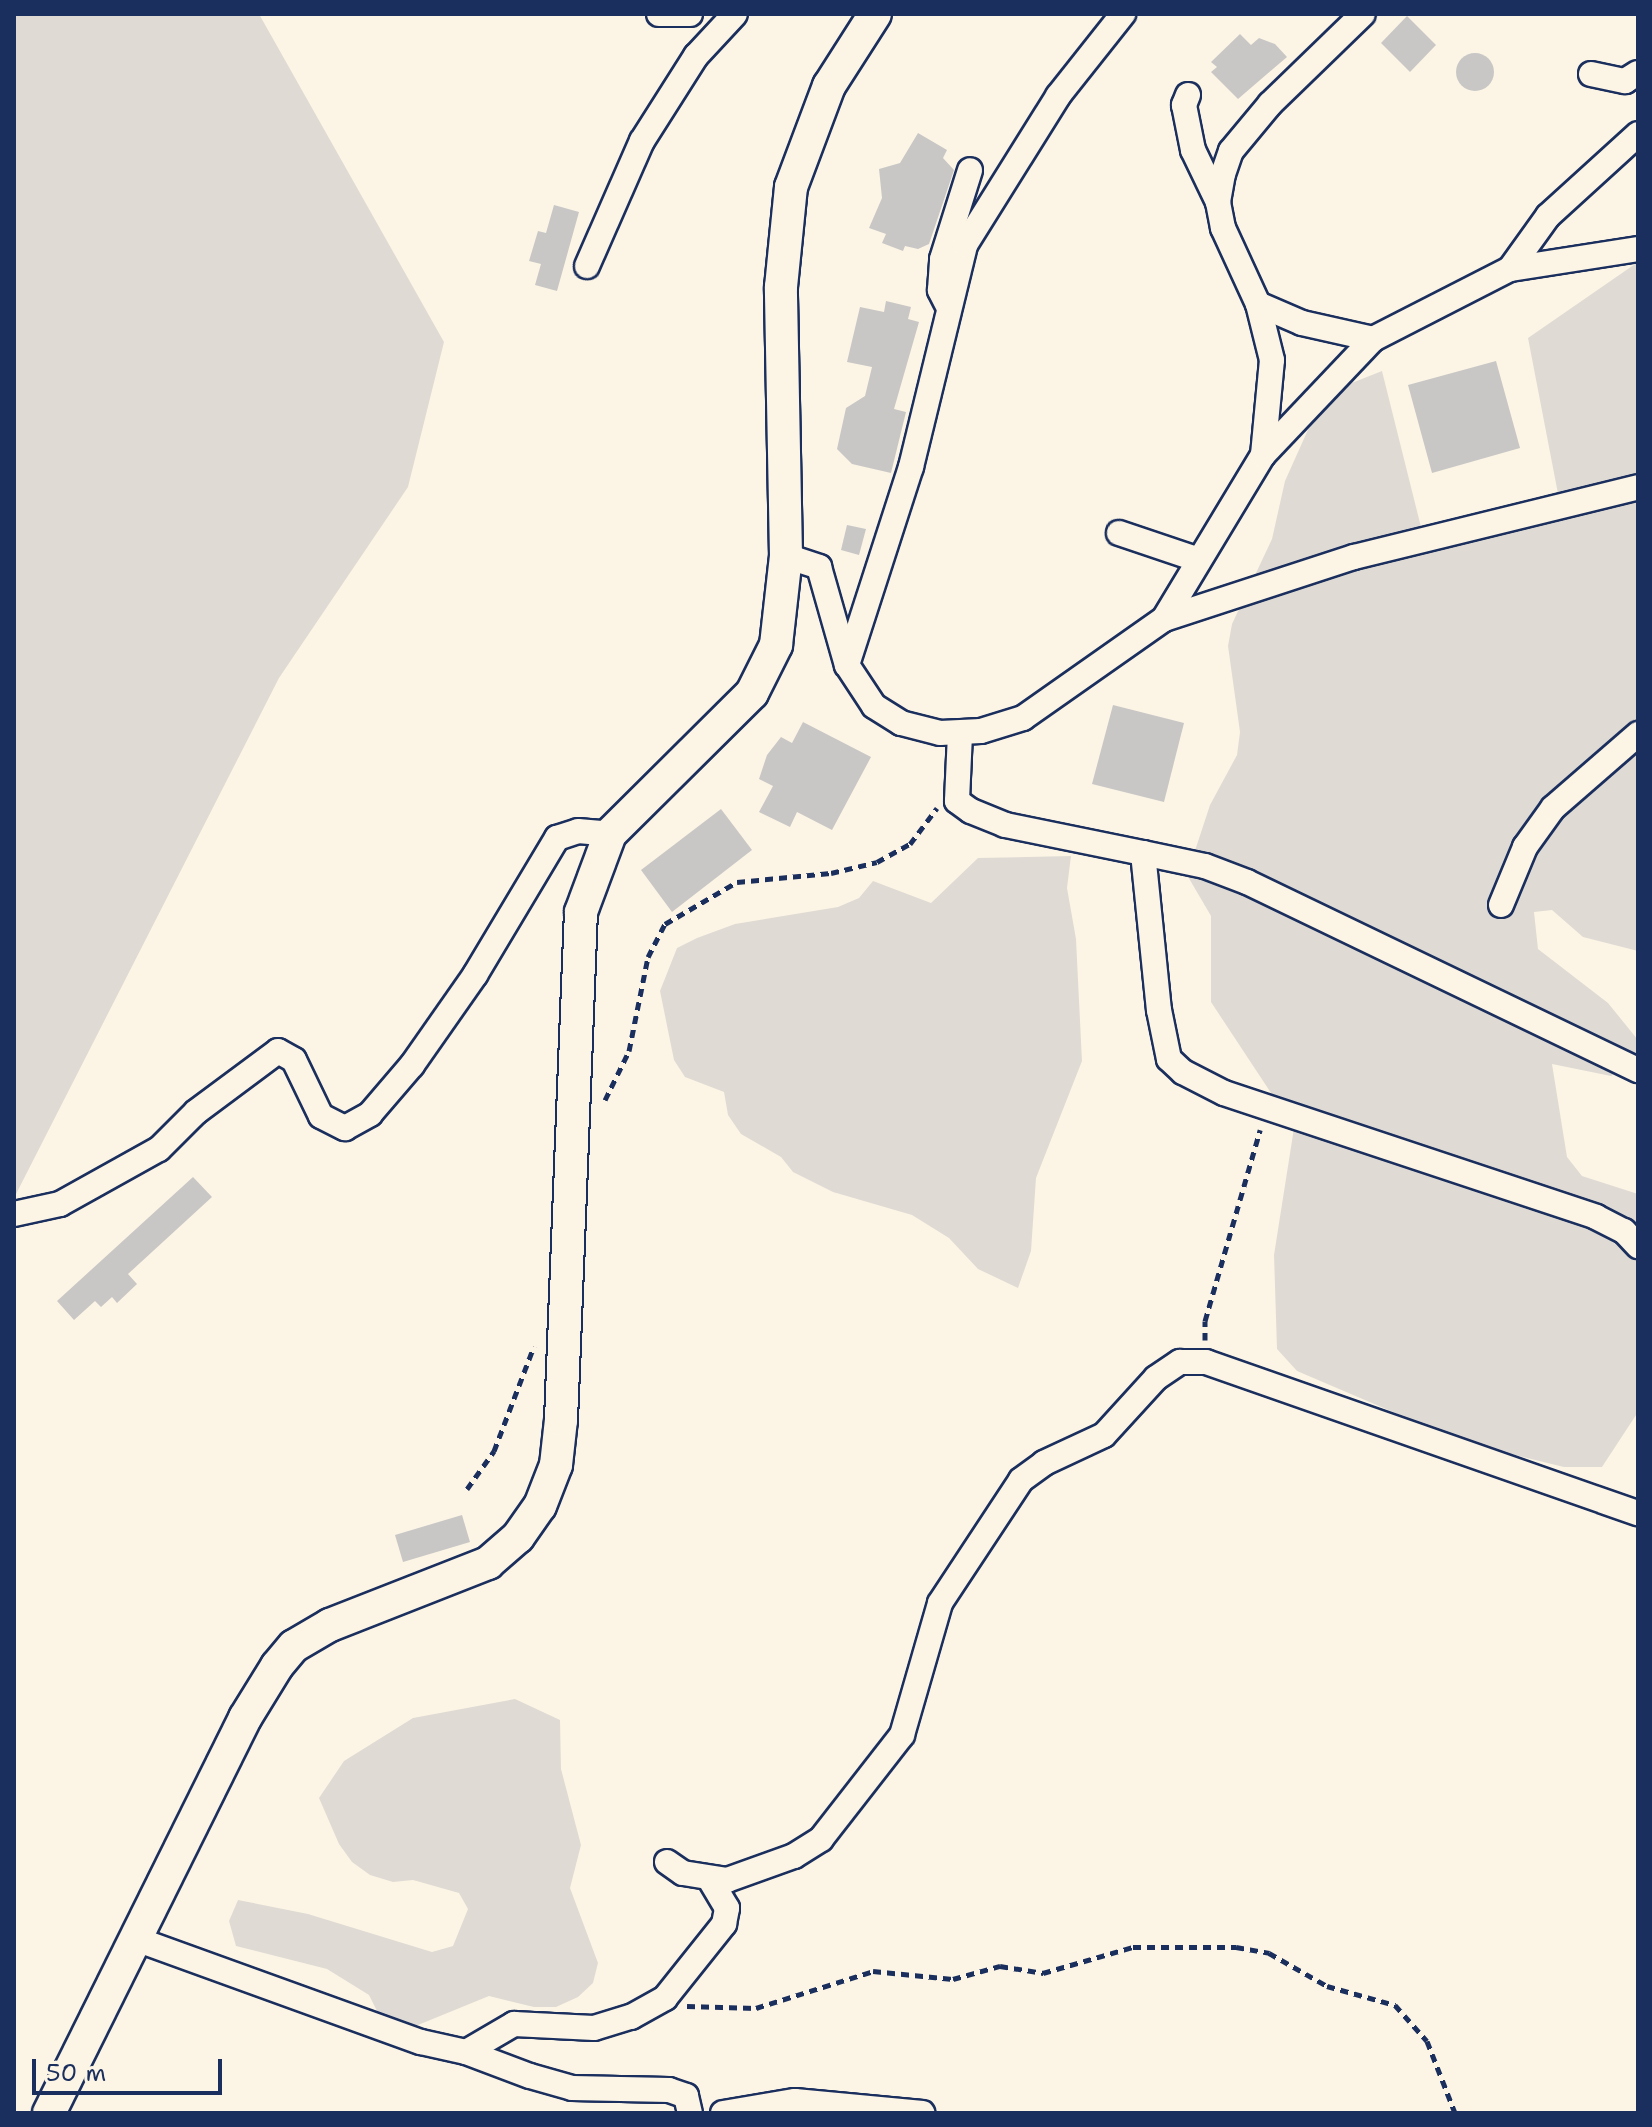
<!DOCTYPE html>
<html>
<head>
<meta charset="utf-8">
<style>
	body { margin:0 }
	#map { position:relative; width:1652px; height:2127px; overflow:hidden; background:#fcf5e5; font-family:"Shantell Sans",sans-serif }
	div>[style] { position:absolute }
	.green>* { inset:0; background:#dfdbd4 }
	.building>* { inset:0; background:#c8c7c6 }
	.round { border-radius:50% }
	.path>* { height:5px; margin-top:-2.5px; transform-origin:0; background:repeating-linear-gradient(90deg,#1b2f5e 0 8px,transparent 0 14px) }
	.roads { filter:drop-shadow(2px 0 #1b2f5e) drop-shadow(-2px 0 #1b2f5e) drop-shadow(0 2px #1b2f5e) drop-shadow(0 -2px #1b2f5e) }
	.street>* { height:24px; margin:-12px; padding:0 12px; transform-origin:12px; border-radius:12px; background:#fcf5e5 }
	.secondary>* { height:32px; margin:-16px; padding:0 16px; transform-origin:16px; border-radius:16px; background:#fcf5e5 }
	span { translate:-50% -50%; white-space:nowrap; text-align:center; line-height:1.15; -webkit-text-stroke:8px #fcf5e5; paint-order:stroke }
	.frame { position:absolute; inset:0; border:16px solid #1b2f5e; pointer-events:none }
	.scale { position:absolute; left:32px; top:2059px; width:190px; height:36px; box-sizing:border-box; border:4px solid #1b2f5e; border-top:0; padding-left:10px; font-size:24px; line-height:28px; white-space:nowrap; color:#1b2f5e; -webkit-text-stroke:6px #fcf5e5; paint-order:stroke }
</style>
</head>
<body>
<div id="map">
	<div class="green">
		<i style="clip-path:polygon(14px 14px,259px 14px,444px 342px,408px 487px,279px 678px,14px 1198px)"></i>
		<i style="clip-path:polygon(1638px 262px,1638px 951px,1583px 937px,1552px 910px,1534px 912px,1538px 949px,1608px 1003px,1638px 1040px,1638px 1056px,1611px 1076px,1552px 1064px,1567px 1157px,1582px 1176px,1638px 1194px,1638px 1412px,1602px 1467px,1564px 1467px,1491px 1449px,1400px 1415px,1297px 1371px,1277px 1349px,1274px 1255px,1294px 1128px,1211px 1002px,1211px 916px,1187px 875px,1210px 805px,1237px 755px,1240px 732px,1228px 646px,1232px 624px,1272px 539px,1285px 481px,1324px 394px,1382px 371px,1423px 535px,1559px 499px,1528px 338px)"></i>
		<i style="clip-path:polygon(1071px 856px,1067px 888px,1076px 939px,1082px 1061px,1036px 1178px,1031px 1251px,1018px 1288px,978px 1269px,949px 1238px,912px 1215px,833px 1192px,793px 1172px,781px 1157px,741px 1134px,728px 1115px,724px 1092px,685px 1077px,674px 1060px,660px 991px,677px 948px,697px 938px,735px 924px,838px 907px,859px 898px,873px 881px,931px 903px,978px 858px)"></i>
		<i style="clip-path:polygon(515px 1699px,560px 1720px,561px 1769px,581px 1845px,570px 1888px,598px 1963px,593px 1983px,578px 1997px,556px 2007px,534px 2007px,489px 1996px,418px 2025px,398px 2025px,379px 2015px,369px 1995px,327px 1969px,236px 1946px,229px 1921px,238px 1900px,308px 1914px,432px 1952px,453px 1946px,468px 1909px,459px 1893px,413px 1880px,393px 1882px,370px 1875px,352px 1862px,339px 1844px,319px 1798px,344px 1761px,413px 1718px)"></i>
	</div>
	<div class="building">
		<i style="clip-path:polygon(1407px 16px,1436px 45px,1410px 72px,1381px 43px)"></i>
		<i style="clip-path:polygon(1240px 34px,1251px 45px,1259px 38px,1275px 44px,1287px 57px,1238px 99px,1211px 72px,1217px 67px,1211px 62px)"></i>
		<i class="round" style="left:1456px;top:53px;width:38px;height:38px"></i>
		<i style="clip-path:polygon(918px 133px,947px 150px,943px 158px,954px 170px,929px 244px,918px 249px,905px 246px,903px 251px,882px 243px,886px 234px,869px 228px,882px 198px,879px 169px,900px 163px)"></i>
		<i style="clip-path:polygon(554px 205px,579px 212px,557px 291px,535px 285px,541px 264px,529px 261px,538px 231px,546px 233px)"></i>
		<i style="clip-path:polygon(886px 301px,911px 307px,908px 319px,919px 322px,894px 409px,906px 412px,891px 473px,852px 464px,837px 449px,846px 408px,865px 396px,872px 367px,847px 362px,860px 307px,884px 312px)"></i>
		<i style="clip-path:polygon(1496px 361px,1520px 448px,1432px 473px,1408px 385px)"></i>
		<i style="clip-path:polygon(847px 525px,866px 529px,859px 555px,841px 550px)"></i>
		<i style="clip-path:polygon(1113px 705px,1184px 723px,1164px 802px,1092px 784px)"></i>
		<i style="clip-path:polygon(803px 722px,871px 757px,832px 830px,797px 812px,790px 827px,759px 812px,773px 786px,759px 779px,767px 755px,781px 737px,792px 743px)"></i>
		<i style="clip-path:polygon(721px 809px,752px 850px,672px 912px,641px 870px)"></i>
		<i style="clip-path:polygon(193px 1177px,212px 1197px,128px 1274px,137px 1284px,117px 1303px,112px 1297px,101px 1307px,95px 1301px,74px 1320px,57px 1301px)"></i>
		<i style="clip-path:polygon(462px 1515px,470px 1542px,403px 1562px,395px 1535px)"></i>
	</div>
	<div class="path">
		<i style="left:605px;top:1100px;width:55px;rotate:-63.9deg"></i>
		<i style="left:629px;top:1051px;width:96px;rotate:-78.6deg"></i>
		<i style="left:648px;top:957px;width:37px;rotate:-63deg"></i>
		<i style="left:665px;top:924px;width:83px;rotate:-30.3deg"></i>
		<i style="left:737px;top:882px;width:94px;rotate:-5.5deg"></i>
		<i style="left:831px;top:873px;width:47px;rotate:-13.4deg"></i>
		<i style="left:877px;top:862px;width:38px;rotate:-29deg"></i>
		<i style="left:910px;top:844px;width:45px;rotate:-53.1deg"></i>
		<i style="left:1205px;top:1340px;width:19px;rotate:-90deg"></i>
		<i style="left:1205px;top:1321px;width:199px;rotate:-73.9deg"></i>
		<i style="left:467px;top:1489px;width:47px;rotate:-54.6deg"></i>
		<i style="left:494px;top:1451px;width:112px;rotate:-69.1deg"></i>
		<i style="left:687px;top:2006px;width:69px;rotate:1.7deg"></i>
		<i style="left:756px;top:2008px;width:123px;rotate:-17.5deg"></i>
		<i style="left:873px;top:1971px;width:80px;rotate:5.7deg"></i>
		<i style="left:953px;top:1979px;width:49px;rotate:-15.5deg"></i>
		<i style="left:1000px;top:1966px;width:44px;rotate:9.2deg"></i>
		<i style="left:1043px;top:1973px;width:94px;rotate:-16.1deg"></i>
		<i style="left:1133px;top:1947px;width:103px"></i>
		<i style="left:1236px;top:1947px;width:34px;rotate:10deg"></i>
		<i style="left:1269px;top:1953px;width:67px;rotate:29.6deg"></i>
		<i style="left:1327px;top:1986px;width:71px;rotate:15.6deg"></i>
		<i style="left:1395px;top:2005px;width:48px;rotate:48.4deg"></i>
		<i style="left:1427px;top:2041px;width:77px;rotate:68.7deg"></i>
	</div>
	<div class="roads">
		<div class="street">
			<i style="left:659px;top:14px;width:31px"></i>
			<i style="left:1591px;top:74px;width:35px;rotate:12deg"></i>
			<i style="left:1625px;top:81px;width:15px;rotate:-32deg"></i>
			<i style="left:1188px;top:95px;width:11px;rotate:112deg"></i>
			<i style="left:1184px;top:105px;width:46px;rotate:78.7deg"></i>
			<i style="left:1193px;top:150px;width:58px;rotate:64.3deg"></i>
			<i style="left:587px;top:266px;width:137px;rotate:-66.3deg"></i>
			<i style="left:642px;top:141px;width:101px;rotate:-57.6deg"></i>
			<i style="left:696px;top:56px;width:57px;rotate:-47.1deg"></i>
			<i style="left:1510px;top:269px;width:65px;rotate:-54.4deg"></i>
			<i style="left:1548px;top:216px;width:122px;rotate:-42.3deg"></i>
			<i style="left:1258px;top:304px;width:48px;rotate:23.4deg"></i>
			<i style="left:1302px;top:323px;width:73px;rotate:12.7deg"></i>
			<i style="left:948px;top:306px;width:18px;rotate:-117deg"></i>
			<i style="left:940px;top:290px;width:31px;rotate:-86deg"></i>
			<i style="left:942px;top:259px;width:93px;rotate:-72.5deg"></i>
			<i style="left:1263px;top:455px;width:95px;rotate:-84.6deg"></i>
			<i style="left:1272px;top:360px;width:58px;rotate:-104deg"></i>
			<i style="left:1258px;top:304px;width:84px;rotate:-114.7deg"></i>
			<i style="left:1223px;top:228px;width:26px;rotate:-101deg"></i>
			<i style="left:1218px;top:202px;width:28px;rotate:-80deg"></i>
			<i style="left:1223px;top:174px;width:24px;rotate:-71deg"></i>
			<i style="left:1231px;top:151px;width:61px;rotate:-50.3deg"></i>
			<i style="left:1270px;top:104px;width:129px;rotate:-44.1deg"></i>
			<i style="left:1119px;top:533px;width:84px;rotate:18.6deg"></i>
			<i style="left:786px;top:556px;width:35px;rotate:18deg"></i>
			<i style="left:819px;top:567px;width:102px;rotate:74.1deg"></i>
			<i style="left:847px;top:665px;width:49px;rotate:56.6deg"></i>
			<i style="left:874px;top:706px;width:32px;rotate:32deg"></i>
			<i style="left:901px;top:723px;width:40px;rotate:14.4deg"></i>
			<i style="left:940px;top:733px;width:41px;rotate:-2.8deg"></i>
			<i style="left:981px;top:731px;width:44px;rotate:-17.2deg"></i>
			<i style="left:1023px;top:718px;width:172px;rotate:-35.1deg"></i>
			<i style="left:1164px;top:619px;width:192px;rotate:-58.9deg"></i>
			<i style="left:1263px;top:455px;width:160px;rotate:-46.5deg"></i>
			<i style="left:1373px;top:339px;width:154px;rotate:-27.1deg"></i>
			<i style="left:1510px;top:269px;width:130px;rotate:-8.9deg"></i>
			<i style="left:1164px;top:619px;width:200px;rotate:-18.1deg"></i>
			<i style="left:1354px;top:557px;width:292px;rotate:-13.8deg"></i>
			<i style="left:847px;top:665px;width:208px;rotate:-72.1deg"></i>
			<i style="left:911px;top:467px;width:228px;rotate:-76.3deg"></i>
			<i style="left:965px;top:245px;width:176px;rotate:-58deg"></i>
			<i style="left:1058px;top:96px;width:105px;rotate:-51.6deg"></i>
			<i style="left:960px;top:734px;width:67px;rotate:92.6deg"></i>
			<i style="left:957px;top:801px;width:17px;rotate:36deg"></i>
			<i style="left:971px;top:811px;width:37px;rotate:22deg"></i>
			<i style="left:1005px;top:825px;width:141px;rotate:11.5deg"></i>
			<i style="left:1143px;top:853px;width:158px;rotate:84.2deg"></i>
			<i style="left:1159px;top:1010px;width:50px;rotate:78.5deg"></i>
			<i style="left:1169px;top:1059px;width:19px;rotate:43deg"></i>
			<i style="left:1183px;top:1072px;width:46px;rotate:27.1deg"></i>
			<i style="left:1224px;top:1093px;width:392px;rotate:18.4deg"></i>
			<i style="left:1596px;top:1217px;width:31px;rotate:27deg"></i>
			<i style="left:1624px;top:1231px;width:21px;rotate:47deg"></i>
			<i style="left:1143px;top:853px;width:63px;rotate:11.8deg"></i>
			<i style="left:1205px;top:866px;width:45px;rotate:20.9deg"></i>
			<i style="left:1247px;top:882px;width:434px;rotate:25.7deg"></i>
			<i style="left:1501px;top:905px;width:63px;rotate:-67.5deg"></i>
			<i style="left:1525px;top:847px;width:48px;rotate:-54.3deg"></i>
			<i style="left:1553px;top:808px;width:113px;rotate:-41deg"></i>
			<i style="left:14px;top:1214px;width:47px;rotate:-12.3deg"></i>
			<i style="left:60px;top:1204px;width:113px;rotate:-29.1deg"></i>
			<i style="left:159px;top:1149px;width:52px;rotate:-45deg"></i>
			<i style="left:196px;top:1112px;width:102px;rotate:-36.6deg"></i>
			<i style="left:278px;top:1051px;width:18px;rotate:29deg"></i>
			<i style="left:294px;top:1060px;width:62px;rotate:64.3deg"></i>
			<i style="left:321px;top:1116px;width:27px;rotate:27deg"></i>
			<i style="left:345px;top:1128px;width:29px;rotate:-29deg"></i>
			<i style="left:370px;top:1114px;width:65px;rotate:-49.4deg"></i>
			<i style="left:412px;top:1065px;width:110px;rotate:-55deg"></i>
			<i style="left:475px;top:975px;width:160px;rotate:-59.1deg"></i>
			<i style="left:557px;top:838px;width:22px;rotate:-18deg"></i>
			<i style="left:578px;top:831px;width:32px;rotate:5deg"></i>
			<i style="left:667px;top:1862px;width:19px;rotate:35deg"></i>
			<i style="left:683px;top:1873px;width:45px;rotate:9deg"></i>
			<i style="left:727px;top:1880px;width:71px;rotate:-19.7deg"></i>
			<i style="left:794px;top:1856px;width:32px;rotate:-32deg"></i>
			<i style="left:821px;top:1839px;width:132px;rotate:-52.1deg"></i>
			<i style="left:902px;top:1735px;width:137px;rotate:-73.9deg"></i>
			<i style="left:940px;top:1603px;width:147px;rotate:-56.6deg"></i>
			<i style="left:1021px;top:1480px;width:29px;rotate:-36deg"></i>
			<i style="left:1044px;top:1463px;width:66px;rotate:-25deg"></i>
			<i style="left:1104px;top:1435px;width:77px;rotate:-47.6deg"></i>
			<i style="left:1156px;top:1378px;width:29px;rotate:-34deg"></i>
			<i style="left:1180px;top:1362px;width:26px"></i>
			<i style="left:1206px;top:1362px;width:458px;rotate:19.3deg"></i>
			<i style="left:133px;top:1938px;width:306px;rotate:19.9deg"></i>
			<i style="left:421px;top:2042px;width:46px;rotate:12.5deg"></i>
			<i style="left:466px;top:2052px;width:68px;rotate:20.6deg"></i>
			<i style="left:530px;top:2076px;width:44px;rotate:15.9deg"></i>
			<i style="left:572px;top:2088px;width:97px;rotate:1.2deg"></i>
			<i style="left:669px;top:2090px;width:18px;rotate:19deg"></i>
			<i style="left:686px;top:2096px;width:17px;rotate:77deg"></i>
			<i style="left:466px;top:2052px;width:56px;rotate:-30.3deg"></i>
			<i style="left:514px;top:2024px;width:80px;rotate:2.9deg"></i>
			<i style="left:594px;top:2028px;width:39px;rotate:-17deg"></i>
			<i style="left:631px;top:2017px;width:39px;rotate:-29deg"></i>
			<i style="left:665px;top:1998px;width:95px;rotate:-51.4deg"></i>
			<i style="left:724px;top:1924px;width:16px;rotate:-79deg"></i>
			<i style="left:727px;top:1908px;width:31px;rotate:-121deg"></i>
			<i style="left:723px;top:2113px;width:73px;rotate:-9.5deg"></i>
			<i style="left:795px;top:2101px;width:128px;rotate:5.4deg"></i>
		</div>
		<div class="secondary">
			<i style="left:49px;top:2113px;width:441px;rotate:-63.6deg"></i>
			<i style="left:245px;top:1718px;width:61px;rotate:-58.4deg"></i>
			<i style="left:277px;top:1666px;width:26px;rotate:-50deg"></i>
			<i style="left:294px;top:1646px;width:42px;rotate:-30.3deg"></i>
			<i style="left:330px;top:1625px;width:170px;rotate:-21.4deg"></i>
			<i style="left:488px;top:1563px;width:40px;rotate:-41deg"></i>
			<i style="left:518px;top:1537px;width:38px;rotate:-55deg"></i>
			<i style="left:540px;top:1506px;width:44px;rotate:-68.7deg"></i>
			<i style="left:556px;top:1465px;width:45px;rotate:-83.7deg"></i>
			<i style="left:561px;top:1420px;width:508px;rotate:-87.75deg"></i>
			<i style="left:581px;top:912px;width:83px;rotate:-69.6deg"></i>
			<i style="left:610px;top:834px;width:200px;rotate:-44.8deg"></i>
			<i style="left:752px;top:693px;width:54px;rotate:-63.4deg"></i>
			<i style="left:776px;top:645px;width:90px;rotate:-83.6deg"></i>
			<i style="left:786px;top:556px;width:269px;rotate:-91.1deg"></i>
			<i style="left:781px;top:287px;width:100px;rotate:-84.3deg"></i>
			<i style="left:791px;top:187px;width:108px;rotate:-69.4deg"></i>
			<i style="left:829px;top:86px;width:85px;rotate:-57.4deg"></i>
		</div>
	</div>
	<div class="frame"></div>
	<div class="scale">50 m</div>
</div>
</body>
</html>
